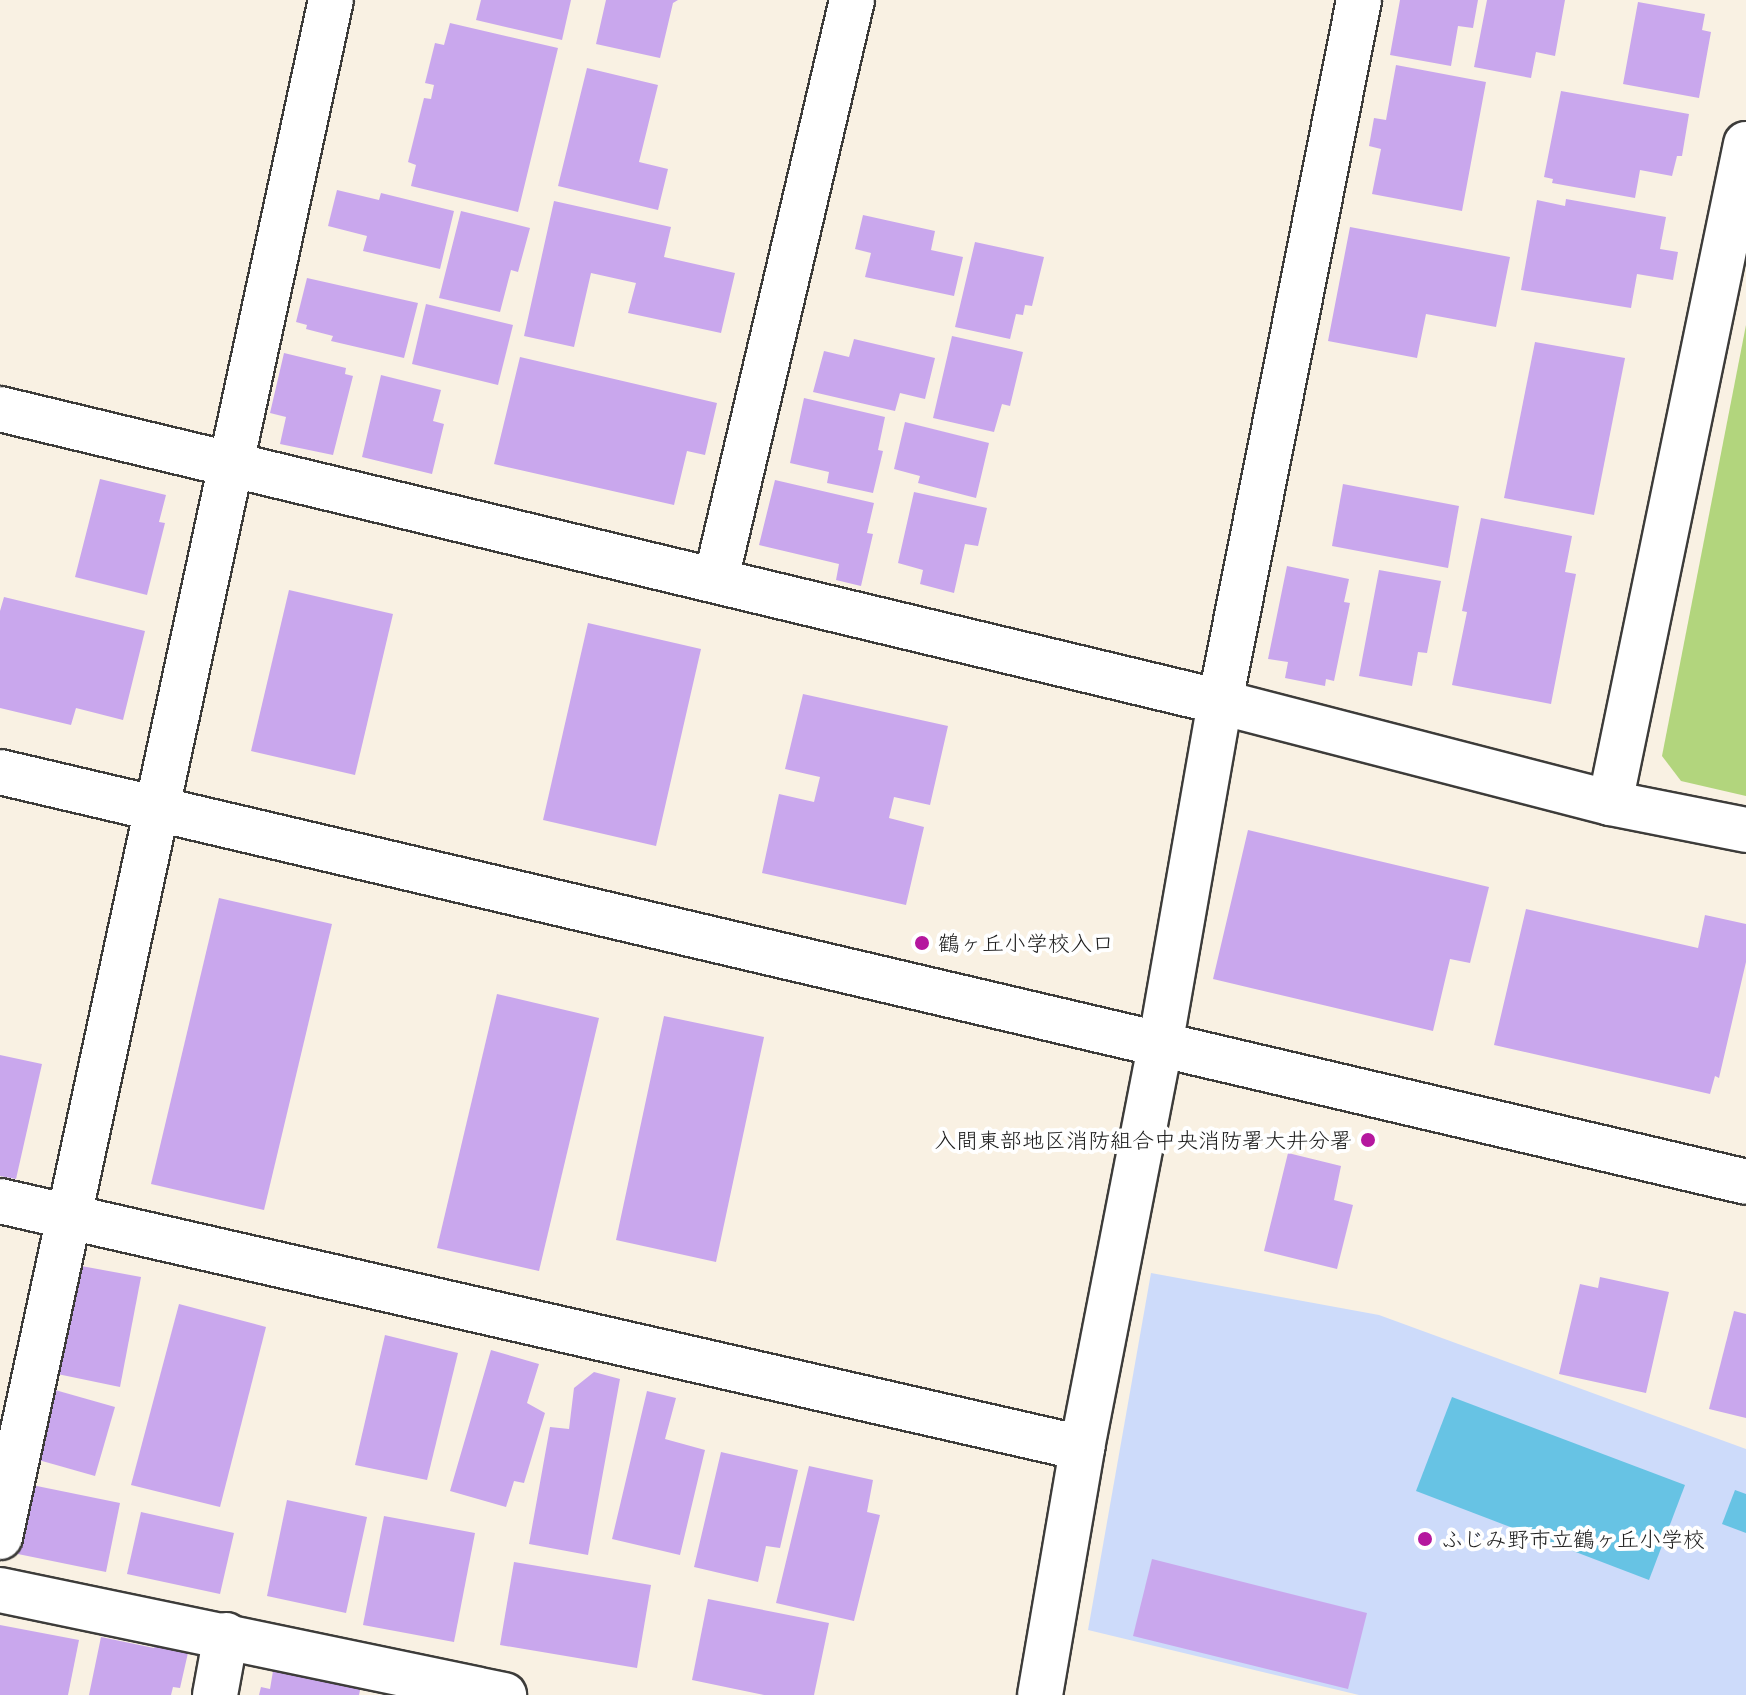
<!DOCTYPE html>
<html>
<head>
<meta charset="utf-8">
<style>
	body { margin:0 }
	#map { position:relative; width:1746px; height:1695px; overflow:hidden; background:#f9f1e3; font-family:Mali,"Klee One",sans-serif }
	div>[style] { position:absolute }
	.built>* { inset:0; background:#cddbfa }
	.green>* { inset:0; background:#b2d57d }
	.water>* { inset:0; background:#67c3e4 }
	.building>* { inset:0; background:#c9a7ed }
	.roads { filter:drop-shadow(2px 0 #3d3c3a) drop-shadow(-2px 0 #3d3c3a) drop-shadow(0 2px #3d3c3a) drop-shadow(0 -2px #3d3c3a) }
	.street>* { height:44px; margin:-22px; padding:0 22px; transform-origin:22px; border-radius:22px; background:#fff }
	.secondary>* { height:44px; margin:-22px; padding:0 22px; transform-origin:22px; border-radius:22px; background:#fff }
	.dots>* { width:22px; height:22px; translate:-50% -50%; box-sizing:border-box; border:4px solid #fff; border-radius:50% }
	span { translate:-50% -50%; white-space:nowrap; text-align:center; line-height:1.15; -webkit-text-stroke:8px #fff; paint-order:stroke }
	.poi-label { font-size:22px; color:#1c1c1c }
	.left { translate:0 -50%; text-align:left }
	.right { translate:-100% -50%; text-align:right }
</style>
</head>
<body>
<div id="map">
	<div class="built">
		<i style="clip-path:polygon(1151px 1273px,1379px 1315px,1746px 1449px,1746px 1695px,1359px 1695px,1088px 1630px)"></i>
	</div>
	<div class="green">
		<i style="clip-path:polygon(1746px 325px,1746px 796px,1681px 781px,1662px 756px)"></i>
	</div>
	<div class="water">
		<i style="clip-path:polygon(1452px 1397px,1685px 1485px,1649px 1580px,1416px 1491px)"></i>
		<i style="clip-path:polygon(1735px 1490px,1746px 1494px,1746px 1533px,1722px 1524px)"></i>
	</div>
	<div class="building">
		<i style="clip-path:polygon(481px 0,571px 0,562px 40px,476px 20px)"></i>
		<i style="clip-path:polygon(606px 0,678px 0,673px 3px,660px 58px,596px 44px)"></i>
		<i style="clip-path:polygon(1400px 0,1478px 0,1473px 28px,1458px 26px,1451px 66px,1390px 55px)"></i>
		<i style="clip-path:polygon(1487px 0,1565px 0,1555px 56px,1536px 52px,1531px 78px,1474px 67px)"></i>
		<i style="clip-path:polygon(1638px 2px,1705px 14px,1702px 30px,1711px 32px,1699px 98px,1623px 84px)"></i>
		<i style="clip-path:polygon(450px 23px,558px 48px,518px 212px,411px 186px,416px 165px,408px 162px,424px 98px,431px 99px,434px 85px,425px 83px,435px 43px,444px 45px)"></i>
		<i style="clip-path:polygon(1396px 65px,1486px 82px,1462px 211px,1372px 194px,1381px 149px,1369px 146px,1374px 118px,1386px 120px)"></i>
		<i style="clip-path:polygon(587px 68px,658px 85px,639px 162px,668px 169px,658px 210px,558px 186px)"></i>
		<i style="clip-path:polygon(1561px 91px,1689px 114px,1682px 156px,1677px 156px,1672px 176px,1640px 170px,1635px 198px,1552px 183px,1553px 179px,1544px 177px)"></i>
		<i style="clip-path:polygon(337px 190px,379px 200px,381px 193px,454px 211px,440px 269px,363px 251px,367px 236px,328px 226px)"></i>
		<i style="clip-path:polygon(1566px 199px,1666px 217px,1660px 249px,1678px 252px,1673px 280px,1637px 274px,1631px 308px,1521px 290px,1537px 200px,1565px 206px)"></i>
		<i style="clip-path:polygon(554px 201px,671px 227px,664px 257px,735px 273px,721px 333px,628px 313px,636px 283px,591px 273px,574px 347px,524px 336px)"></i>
		<i style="clip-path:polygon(461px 211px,530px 228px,518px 272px,511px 270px,500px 312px,439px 298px)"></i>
		<i style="clip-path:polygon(863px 215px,935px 231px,931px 250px,963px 257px,954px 296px,865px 277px,871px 253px,855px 249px)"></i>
		<i style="clip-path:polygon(1350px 227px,1510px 257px,1496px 327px,1426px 314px,1417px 358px,1328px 341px)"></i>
		<i style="clip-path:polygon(975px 242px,1044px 257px,1032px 306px,1025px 305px,1023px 315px,1016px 314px,1010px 339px,955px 327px)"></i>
		<i style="clip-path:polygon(307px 278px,418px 303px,404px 358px,331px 341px,333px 336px,306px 329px,307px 325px,296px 322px)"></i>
		<i style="clip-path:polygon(426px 304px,513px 325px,498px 385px,412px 364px)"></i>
		<i style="clip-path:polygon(952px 336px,1023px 352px,1010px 406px,1002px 404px,994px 432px,933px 418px)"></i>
		<i style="clip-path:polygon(854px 339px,935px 358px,925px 399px,900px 393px,895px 411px,813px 392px,824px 351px,849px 357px)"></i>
		<i style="clip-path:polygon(1535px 342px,1625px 358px,1594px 515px,1504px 498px)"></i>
		<i style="clip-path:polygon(284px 353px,346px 368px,345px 374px,353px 376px,333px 455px,280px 444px,286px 417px,270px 413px)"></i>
		<i style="clip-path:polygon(520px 357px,717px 403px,705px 455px,687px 451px,674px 505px,494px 464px)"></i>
		<i style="clip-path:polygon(381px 375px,441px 390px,433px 421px,444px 424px,432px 474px,362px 457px)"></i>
		<i style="clip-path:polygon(804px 398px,885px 417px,878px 450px,883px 451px,873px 493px,827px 483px,829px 472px,790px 463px)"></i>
		<i style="clip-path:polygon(905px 422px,989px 443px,976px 498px,918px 483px,920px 476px,894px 469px)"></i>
		<i style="clip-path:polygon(100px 479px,166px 495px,159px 522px,165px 523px,147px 595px,75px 577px)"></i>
		<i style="clip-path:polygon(775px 480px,874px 503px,867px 533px,873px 534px,861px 586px,836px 580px,839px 564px,759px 545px)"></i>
		<i style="clip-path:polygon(1343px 484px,1459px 506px,1448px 568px,1332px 546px)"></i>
		<i style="clip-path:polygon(914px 492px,987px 508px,978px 546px,965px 544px,954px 593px,920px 584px,923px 570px,898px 563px)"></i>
		<i style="clip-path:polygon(1481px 518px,1572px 536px,1565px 572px,1576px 574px,1551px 704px,1452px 685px,1467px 612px,1462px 611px)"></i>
		<i style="clip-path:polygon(1287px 566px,1349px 579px,1344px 602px,1350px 603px,1334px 681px,1326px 679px,1325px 686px,1285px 678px,1288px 662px,1268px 659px)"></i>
		<i style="clip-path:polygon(1379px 570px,1441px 581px,1427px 653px,1418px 652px,1412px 686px,1359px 676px)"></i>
		<i style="clip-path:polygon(289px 590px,393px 614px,355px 775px,251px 751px)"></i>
		<i style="clip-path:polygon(4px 597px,145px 631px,123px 720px,76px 708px,71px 725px,0 708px,0 611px)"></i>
		<i style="clip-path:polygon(588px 623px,701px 649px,656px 846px,543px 820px)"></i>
		<i style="clip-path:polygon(803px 694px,948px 726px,930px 805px,894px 797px,889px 818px,924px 827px,906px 905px,762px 873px,779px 794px,814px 802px,820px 777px,785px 769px)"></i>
		<i style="clip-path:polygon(1248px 830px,1489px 887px,1470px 963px,1450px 959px,1433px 1031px,1213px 979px)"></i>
		<i style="clip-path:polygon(219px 898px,332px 924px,264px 1210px,151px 1184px)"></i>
		<i style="clip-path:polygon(1526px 909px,1698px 948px,1705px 915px,1746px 924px,1746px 962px,1719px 1078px,1715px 1076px,1710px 1094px,1494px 1045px)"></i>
		<i style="clip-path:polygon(497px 994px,599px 1018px,539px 1271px,437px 1248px)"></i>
		<i style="clip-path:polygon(664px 1016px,764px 1037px,716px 1262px,616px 1240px)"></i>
		<i style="clip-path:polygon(0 1055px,42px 1064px,16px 1179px,0 1176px)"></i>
		<i style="clip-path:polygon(1288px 1153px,1341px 1166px,1334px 1200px,1353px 1205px,1337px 1269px,1264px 1251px)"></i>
		<i style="clip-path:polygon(65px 1263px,141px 1277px,120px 1387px,43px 1371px)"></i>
		<i style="clip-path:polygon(1600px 1277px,1669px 1292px,1646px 1393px,1559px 1374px,1580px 1284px,1598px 1288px)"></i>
		<i style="clip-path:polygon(179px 1304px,266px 1327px,220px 1507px,131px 1485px)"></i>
		<i style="clip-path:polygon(1734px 1311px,1746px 1314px,1746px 1418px,1709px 1409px)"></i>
		<i style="clip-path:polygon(385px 1335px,458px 1353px,427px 1480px,355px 1465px)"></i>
		<i style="clip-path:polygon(491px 1350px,539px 1364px,527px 1403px,545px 1413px,524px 1483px,514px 1481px,506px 1507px,450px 1491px)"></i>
		<i style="clip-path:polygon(594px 1372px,620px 1379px,588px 1555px,529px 1544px,550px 1427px,569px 1429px,574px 1388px)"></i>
		<i style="clip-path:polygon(41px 1386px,115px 1407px,95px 1476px,21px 1455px)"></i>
		<i style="clip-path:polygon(647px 1391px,676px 1398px,665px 1439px,705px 1450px,680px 1555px,612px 1539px)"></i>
		<i style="clip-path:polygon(721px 1452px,798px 1470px,780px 1548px,766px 1546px,758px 1582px,694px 1567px)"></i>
		<i style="clip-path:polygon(809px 1466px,873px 1480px,867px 1512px,880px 1515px,854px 1621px,776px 1603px)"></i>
		<i style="clip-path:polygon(27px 1484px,120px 1503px,106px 1572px,13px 1553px)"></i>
		<i style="clip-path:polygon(287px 1500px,367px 1517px,346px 1613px,267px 1596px)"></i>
		<i style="clip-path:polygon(141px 1512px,234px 1533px,220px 1594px,127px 1574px)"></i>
		<i style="clip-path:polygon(384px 1516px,475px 1533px,454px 1642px,363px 1625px)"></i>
		<i style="clip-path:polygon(1152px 1559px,1367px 1613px,1348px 1689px,1133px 1636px)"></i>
		<i style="clip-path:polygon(514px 1562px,651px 1585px,637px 1668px,500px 1645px)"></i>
		<i style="clip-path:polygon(708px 1599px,829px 1623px,814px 1695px,764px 1695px,692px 1680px)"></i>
		<i style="clip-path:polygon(0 1625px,79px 1640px,68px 1695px,0 1695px)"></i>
		<i style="clip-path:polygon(101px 1637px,154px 1648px,157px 1637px,190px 1644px,180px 1688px,173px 1687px,171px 1695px,89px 1695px)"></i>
		<i style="clip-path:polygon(274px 1665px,362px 1681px,359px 1695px,259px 1695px,261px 1687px,270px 1689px)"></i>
	</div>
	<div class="roads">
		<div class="street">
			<i style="left:0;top:409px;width:1255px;rotate:13.5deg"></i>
			<i style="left:1220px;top:702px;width:403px;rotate:14.5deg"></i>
			<i style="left:1610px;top:803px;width:139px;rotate:11.2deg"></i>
			<i style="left:716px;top:579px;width:595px;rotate:-76.78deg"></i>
			<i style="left:1610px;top:803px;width:673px;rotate:-78.34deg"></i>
			<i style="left:0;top:1201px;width:1110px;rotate:12.86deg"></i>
			<i style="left:0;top:1537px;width:1572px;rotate:-77.85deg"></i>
			<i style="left:0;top:1590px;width:515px;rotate:11.77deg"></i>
			<i style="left:215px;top:1695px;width:61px;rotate:-79.6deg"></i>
			<i style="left:1040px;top:1695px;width:251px;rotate:-80.3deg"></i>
			<i style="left:1082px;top:1448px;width:409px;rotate:-79deg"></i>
			<i style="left:1160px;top:1046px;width:349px;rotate:-80.1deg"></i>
			<i style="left:1220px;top:702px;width:716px;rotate:-78.8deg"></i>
		</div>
		<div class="secondary">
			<i style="left:0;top:772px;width:1793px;rotate:13.21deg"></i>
		</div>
	</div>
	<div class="dots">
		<i style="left:922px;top:943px;background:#b5179e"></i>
		<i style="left:1368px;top:1140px;background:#b5179e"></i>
		<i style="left:1425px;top:1539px;background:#b5179e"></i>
	</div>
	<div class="poi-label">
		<span class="left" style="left:938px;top:943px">鶴ヶ丘小学校入口</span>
		<span class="right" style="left:1352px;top:1140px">入間東部地区消防組合中央消防署大井分署</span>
		<span class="left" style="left:1441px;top:1539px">ふじみ野市立鶴ヶ丘小学校</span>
	</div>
</div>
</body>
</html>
